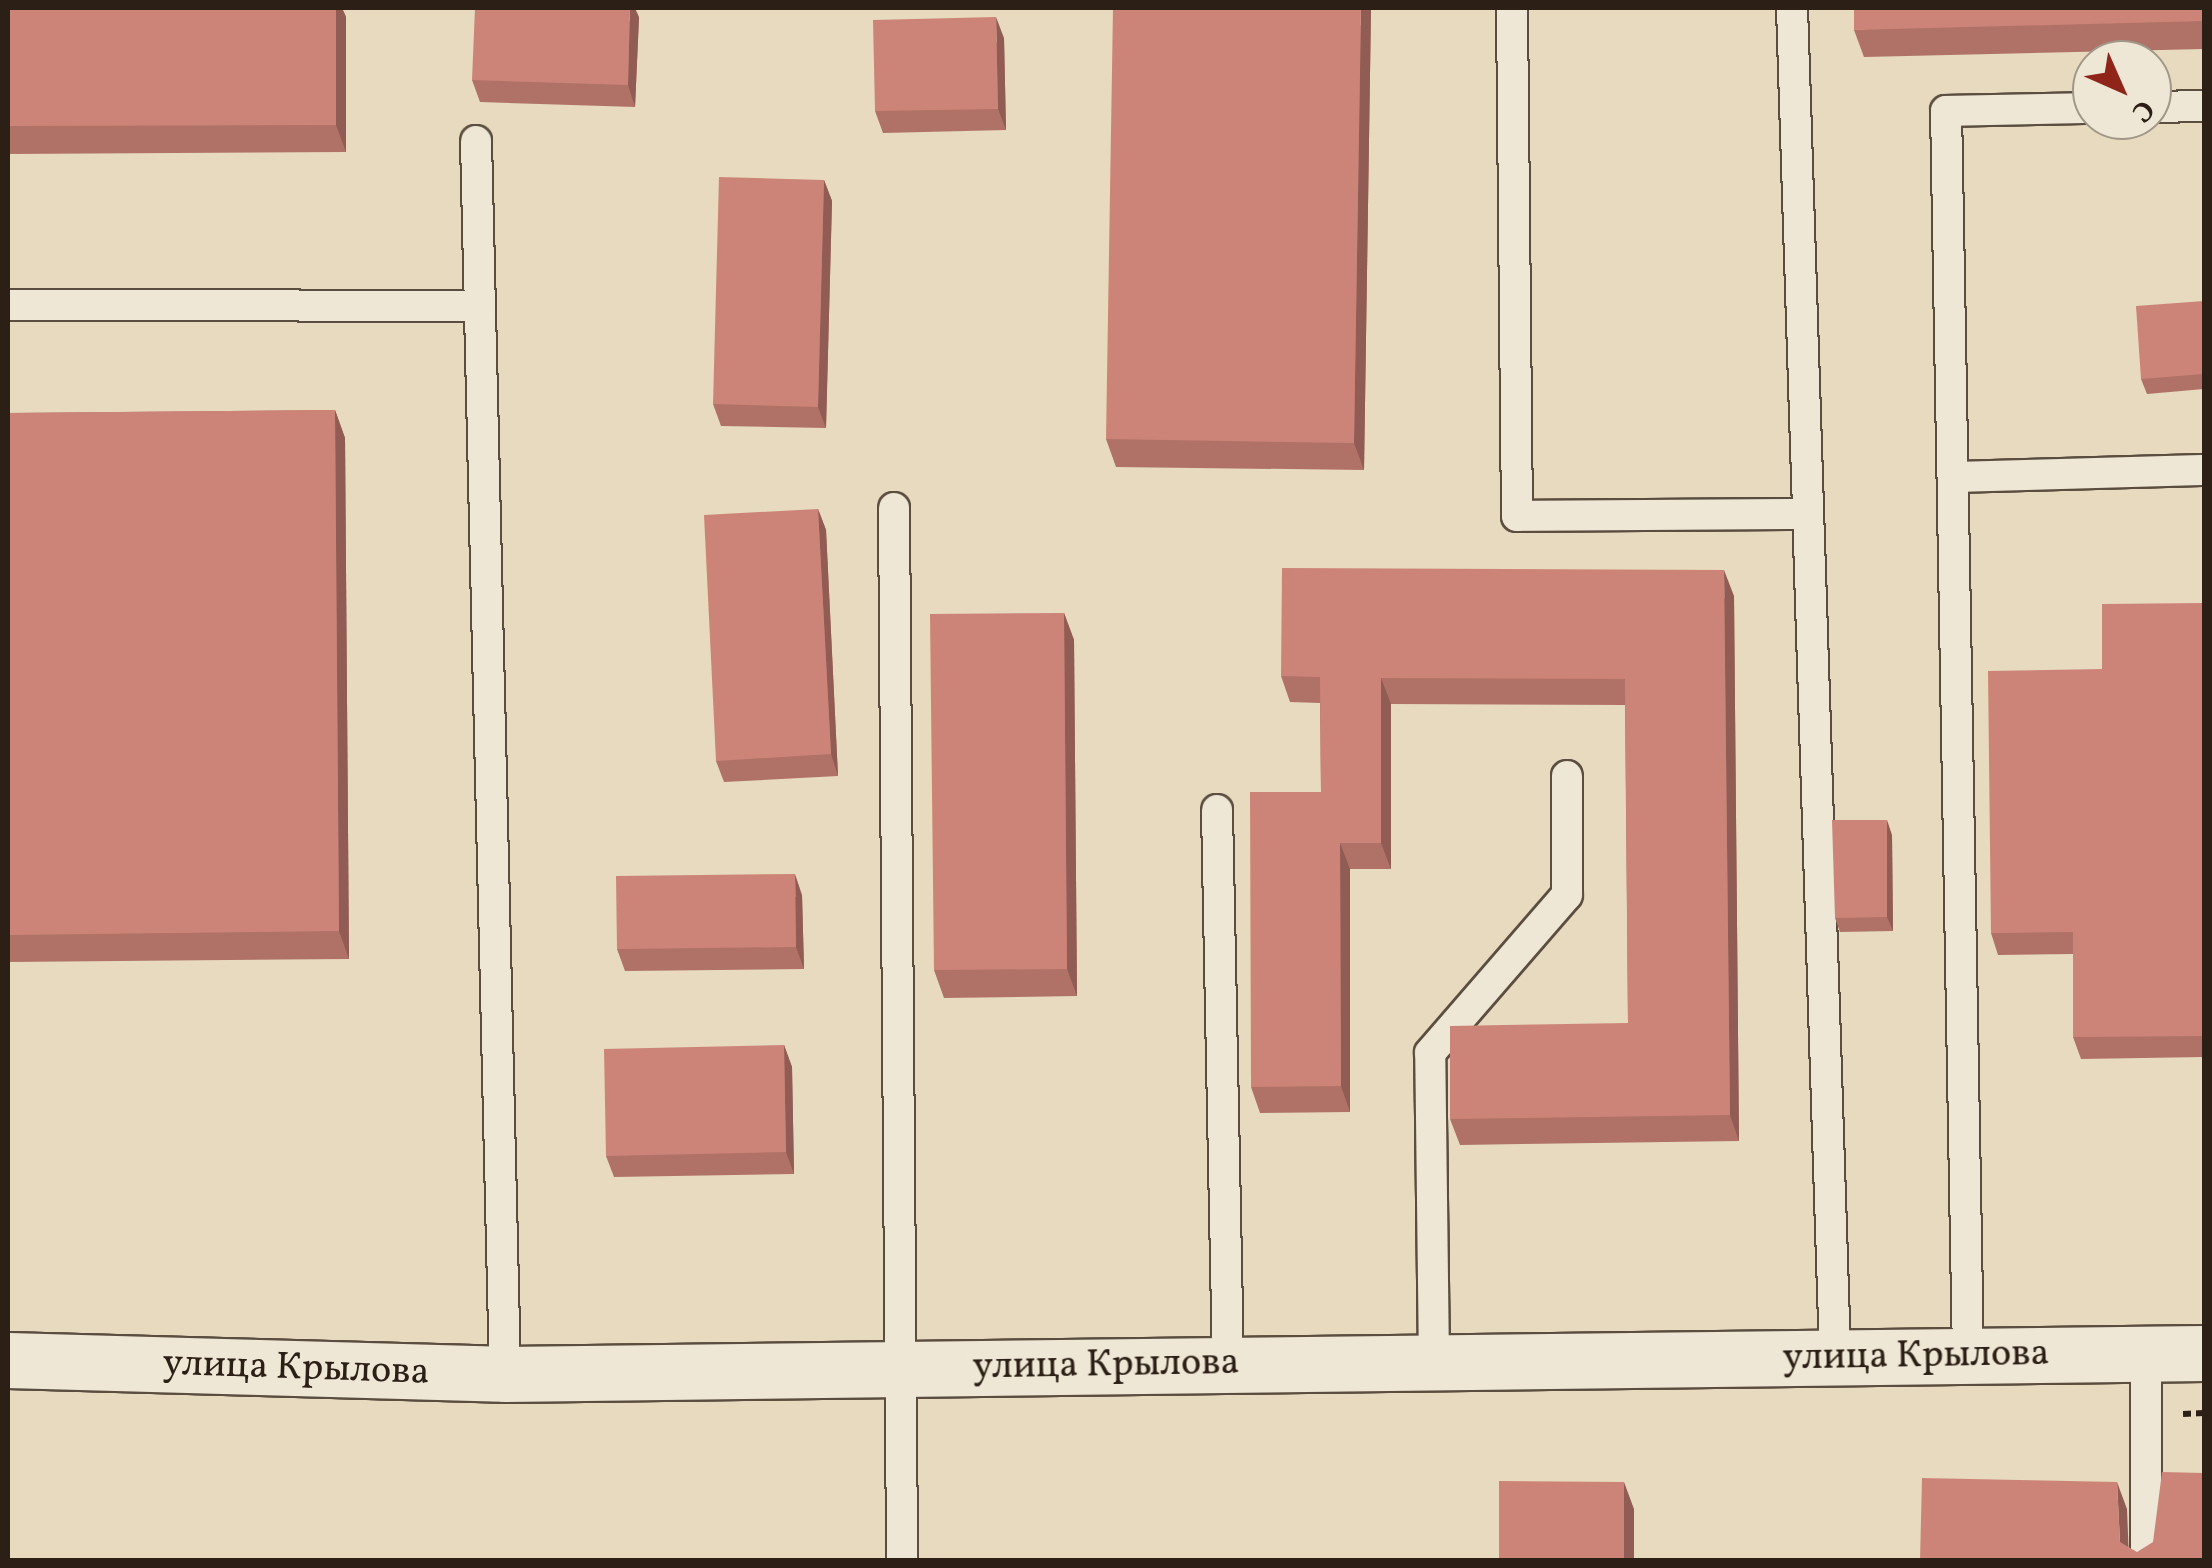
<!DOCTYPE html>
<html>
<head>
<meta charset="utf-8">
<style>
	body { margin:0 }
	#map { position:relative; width:2212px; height:1568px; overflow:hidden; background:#e7dabe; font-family:Vollkorn,serif }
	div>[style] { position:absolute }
	.path>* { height:6px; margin-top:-3px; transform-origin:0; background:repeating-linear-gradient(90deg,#2c2016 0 8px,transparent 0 13px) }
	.roads { filter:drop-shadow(2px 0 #5b4e40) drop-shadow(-2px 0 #5b4e40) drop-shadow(0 2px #5b4e40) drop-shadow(0 -2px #5b4e40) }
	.service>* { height:30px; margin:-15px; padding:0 15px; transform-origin:15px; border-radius:15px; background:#efe7d5 }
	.tertiary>* { height:55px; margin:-27.5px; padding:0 27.5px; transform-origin:27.5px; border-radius:27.5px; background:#efe7d5 }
	.wall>* { inset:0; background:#b07267 }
	.shaded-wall>* { inset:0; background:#905c54 }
	.building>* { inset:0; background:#cd8478 }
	span { translate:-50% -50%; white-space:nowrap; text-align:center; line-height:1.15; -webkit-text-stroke:10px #efe7d5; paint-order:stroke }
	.street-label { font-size:38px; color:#2c2016 }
	.frame { position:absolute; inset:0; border:10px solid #2c2016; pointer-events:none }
	.north { position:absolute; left:2072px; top:40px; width:100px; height:100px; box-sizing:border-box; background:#efe7d5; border:2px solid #a19789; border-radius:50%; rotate:135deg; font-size:28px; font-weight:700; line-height:40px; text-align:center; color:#2c2016 }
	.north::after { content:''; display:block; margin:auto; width:35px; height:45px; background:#8f2418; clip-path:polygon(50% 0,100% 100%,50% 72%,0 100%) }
</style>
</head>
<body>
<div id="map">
	<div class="path">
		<i style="left:2183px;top:1414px;width:21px;rotate:-3deg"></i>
	</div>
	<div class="roads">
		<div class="service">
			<i style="left:1512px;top:8px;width:508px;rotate:89.44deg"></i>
			<i style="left:1517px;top:516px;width:291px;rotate:-0.4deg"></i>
			<i style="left:1792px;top:8px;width:1350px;rotate:88.17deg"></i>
			<i style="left:2152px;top:107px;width:52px;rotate:-1.1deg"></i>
			<i style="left:476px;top:141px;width:1233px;rotate:88.65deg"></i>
			<i style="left:8px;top:305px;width:471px;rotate:0.1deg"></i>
			<i style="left:1953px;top:477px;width:251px;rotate:-1.6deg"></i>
			<i style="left:894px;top:508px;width:1052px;rotate:89.56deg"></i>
			<i style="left:1217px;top:810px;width:555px;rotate:88.86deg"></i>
			<i style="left:1968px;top:1356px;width:1245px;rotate:-91.01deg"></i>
			<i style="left:1946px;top:111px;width:146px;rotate:-1.2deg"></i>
			<i style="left:1434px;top:1362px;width:309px;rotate:-90.7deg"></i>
			<i style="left:1430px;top:1053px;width:209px;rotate:-49.1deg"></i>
			<i style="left:1567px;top:895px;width:119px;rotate:-90deg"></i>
			<i style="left:2146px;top:1560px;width:206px;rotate:-90deg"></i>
		</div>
		<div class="tertiary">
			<i style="left:8px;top:1360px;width:497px;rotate:1.6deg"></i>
			<i style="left:505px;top:1374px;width:1699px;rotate:-0.71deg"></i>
		</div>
	</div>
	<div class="wall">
		<i style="clip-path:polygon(8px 8px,342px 8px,346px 17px,346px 152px,8px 154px)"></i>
		<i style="clip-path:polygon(1371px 8px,1364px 470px,1116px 467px,1106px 439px)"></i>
		<i style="clip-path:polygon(2204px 8px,2204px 49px,1864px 57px,1854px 30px)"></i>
		<i style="clip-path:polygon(639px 17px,635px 107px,480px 102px,472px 80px)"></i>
		<i style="clip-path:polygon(1004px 38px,1006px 130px,883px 133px,875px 111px)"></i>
		<i style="clip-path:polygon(824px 180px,832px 201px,826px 428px,721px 426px,713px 404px)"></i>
		<i style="clip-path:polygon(2204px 301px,2204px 389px,2147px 394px,2141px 379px)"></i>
		<i style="clip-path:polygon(335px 410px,345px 438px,349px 959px,8px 962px,8px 413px)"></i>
		<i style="clip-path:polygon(818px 509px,826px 530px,838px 776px,724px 782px,716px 761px)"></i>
		<i style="clip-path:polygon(1734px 596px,1739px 1141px,1460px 1145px,1450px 1119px,1628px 1023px,1625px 705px,1391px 704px,1391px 869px,1350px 869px,1350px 1112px,1260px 1113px,1251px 1087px,1321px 792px,1320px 703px,1290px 702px,1281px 676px)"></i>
		<i style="clip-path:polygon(2204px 603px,2204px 1057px,2081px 1059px,2073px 1037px,2073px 954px,1998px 955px,1991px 933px,2102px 669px)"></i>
		<i style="clip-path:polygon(1064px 613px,1074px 640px,1077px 996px,944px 998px,934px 970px)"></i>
		<i style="clip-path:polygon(1892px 835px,1893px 931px,1840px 932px,1835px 918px)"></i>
		<i style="clip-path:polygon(802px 895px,804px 969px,625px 971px,617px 949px)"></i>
		<i style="clip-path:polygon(784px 1045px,792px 1067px,794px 1174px,614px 1177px,606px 1156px)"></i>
	</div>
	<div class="shaded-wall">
		<i style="clip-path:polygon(336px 8px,342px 8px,346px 17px,346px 152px,336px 125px)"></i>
		<i style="clip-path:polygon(630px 8px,635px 8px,639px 17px,635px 107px,628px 85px)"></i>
		<i style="clip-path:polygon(1361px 8px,1371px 8px,1364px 470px,1354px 443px)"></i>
		<i style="clip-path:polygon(996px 17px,1004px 38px,1006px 130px,998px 109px)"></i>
		<i style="clip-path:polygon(824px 180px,832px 201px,826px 428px,818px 407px)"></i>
		<i style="clip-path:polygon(335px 410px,345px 438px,349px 959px,339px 931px)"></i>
		<i style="clip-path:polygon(818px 509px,826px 530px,838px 776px,831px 754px)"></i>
		<i style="clip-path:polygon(1724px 570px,1734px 596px,1739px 1141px,1730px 1115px)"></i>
		<i style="clip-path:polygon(1064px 613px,1074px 640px,1077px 996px,1067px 969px)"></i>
		<i style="clip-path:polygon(1381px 678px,1391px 704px,1391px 869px,1381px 843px)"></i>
		<i style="clip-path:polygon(1887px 820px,1892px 835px,1893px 931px,1887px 917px)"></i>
		<i style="clip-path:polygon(1340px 843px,1350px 869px,1350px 1112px,1341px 1086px)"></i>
		<i style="clip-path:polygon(795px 874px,802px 895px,804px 969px,796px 947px)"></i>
		<i style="clip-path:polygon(784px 1045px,792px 1067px,794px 1174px,786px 1152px)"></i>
		<i style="clip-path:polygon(1624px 1482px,1634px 1509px,1634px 1560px,1624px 1560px)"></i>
		<i style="clip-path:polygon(2117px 1482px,2127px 1509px,2129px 1560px,2120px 1542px)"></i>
	</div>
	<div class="building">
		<i style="clip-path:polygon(8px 8px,336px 8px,336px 125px,8px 126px)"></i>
		<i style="clip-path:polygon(475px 8px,630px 8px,628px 85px,472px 80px)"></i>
		<i style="clip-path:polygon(1113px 8px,1361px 8px,1354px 443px,1106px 439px)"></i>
		<i style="clip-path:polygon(1854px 8px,2204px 8px,2204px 21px,1854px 30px)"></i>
		<i style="clip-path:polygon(996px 17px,998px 109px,875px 111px,873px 20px)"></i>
		<i style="clip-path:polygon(719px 177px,824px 180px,818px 407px,713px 404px)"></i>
		<i style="clip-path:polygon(2204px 301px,2204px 374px,2141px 379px,2136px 306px)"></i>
		<i style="clip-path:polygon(335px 410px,339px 931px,8px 935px,8px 413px)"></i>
		<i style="clip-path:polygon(818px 509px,831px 754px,716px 761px,704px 515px)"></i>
		<i style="clip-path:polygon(1282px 568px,1724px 570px,1730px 1115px,1450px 1119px,1450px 1026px,1628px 1023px,1625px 679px,1381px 678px,1381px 843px,1340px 843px,1341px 1086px,1251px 1087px,1250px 792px,1321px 792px,1320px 677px,1281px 676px)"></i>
		<i style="clip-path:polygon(2204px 603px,2204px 1036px,2073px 1037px,2073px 932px,1991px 933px,1988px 671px,2102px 669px,2102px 604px)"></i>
		<i style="clip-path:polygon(1064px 613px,1067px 969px,934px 970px,930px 614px)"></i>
		<i style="clip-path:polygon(1832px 820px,1887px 820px,1887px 917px,1835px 918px)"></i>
		<i style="clip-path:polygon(795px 874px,796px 947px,617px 949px,616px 876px)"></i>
		<i style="clip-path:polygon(784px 1045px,786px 1152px,606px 1156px,604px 1049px)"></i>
		<i style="clip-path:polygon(2162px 1472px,2204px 1473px,2204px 1560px,1920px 1560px,1922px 1478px,2117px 1482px,2120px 1542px,2137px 1552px,2153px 1542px)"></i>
		<i style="clip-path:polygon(1499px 1481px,1624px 1482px,1624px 1560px,1499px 1560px)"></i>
	</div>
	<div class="street-label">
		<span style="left:1916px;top:1357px;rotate:-1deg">улица Крылова</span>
		<span style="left:1106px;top:1366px;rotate:-1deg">улица Крылова</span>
		<span style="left:296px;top:1369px;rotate:2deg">улица Крылова</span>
	</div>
	<div class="frame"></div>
	<div class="north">С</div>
</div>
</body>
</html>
